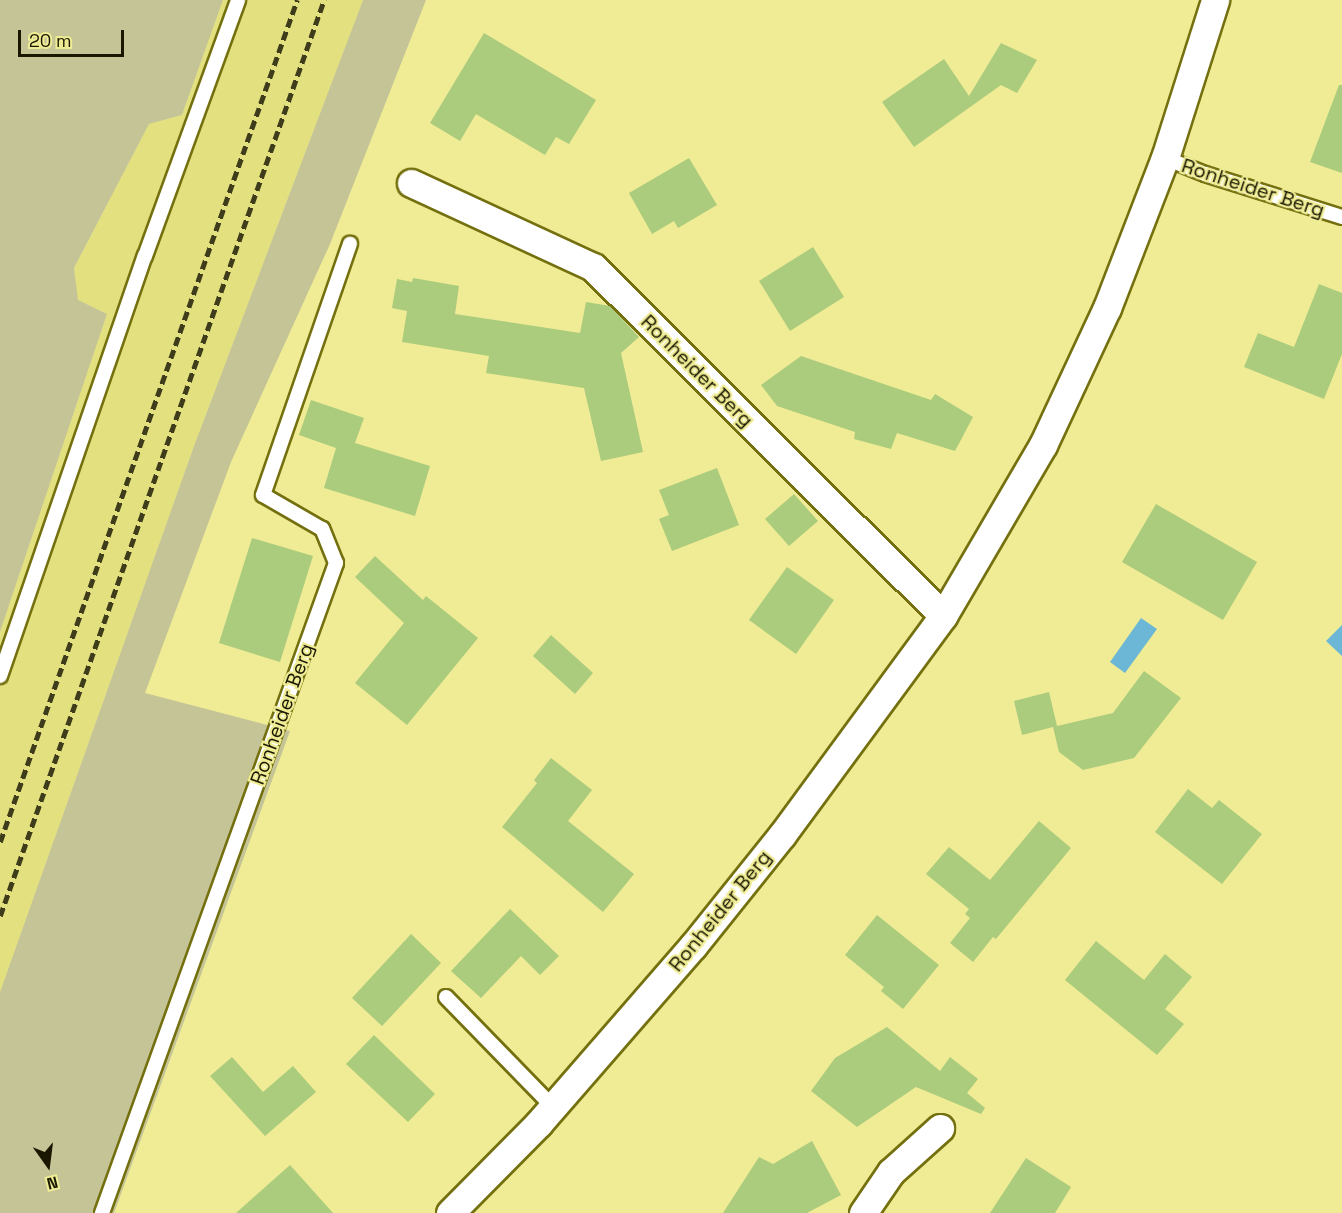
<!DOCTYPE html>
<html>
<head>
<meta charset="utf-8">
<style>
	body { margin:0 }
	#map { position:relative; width:1342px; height:1213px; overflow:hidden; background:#efec95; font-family:"Space Grotesk",sans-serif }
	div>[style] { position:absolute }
	.built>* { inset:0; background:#e3e07f }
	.green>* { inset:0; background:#c5c496 }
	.water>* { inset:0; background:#6cb7d6 }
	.building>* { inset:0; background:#abcb7d }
	.roads { filter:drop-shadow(2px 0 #74700f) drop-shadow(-2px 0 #74700f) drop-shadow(0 2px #74700f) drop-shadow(0 -2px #74700f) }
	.lane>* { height:14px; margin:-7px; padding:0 7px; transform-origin:7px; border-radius:7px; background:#fff }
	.street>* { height:27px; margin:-13.5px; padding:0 13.5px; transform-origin:13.5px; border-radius:13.5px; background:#fff }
	.rail>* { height:4.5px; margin-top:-2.25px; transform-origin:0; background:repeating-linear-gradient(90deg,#3e3c1a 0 9px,transparent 0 13.5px) }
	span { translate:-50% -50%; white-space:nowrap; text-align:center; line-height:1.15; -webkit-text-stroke:4.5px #efec95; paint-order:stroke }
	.street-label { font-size:20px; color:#191700 }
	.north { position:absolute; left:18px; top:1135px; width:60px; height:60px; -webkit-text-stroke:4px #efec95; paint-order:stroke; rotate:166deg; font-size:16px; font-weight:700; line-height:24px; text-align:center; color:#191700 }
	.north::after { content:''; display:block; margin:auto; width:21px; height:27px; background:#191700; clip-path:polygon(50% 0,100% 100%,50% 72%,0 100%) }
	.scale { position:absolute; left:18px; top:30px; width:106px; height:27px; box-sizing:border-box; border:3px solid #191700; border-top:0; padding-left:8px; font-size:18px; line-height:21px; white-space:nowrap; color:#191700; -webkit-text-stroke:4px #efec95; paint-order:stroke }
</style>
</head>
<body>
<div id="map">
	<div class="built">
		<i style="clip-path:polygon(223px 0,363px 0,194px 446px,0 992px,0 632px,107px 314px,77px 300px,74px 268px,149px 124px,182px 115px)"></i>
	</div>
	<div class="green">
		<i style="clip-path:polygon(0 0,223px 0,182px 115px,149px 124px,74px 268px,78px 300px,107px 314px,0 632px)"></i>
		<i style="clip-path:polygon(363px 0,426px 0,330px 244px,231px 462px,145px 693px,290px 731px,114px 1213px,0 1213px,0 992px,194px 446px)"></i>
	</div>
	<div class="water">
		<i style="clip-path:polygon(1141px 618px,1157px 629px,1125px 673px,1110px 662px)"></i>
		<i style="clip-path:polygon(1342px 625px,1342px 656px,1326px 641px)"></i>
	</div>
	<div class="building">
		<i style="clip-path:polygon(484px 33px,596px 100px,569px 144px,556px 137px,545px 155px,476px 114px,460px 141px,430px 123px)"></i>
		<i style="clip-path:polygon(1001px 43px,1037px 60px,1017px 93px,1001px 85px,914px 147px,882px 102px,944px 59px,969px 96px)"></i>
		<i style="clip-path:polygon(1339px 85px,1342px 85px,1342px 173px,1310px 162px)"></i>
		<i style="clip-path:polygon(689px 158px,717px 205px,678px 228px,674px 221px,652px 234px,629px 193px)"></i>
		<i style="clip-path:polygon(813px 247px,844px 297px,790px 331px,759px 281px)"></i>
		<i style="clip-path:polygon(413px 278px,459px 286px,455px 314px,580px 333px,586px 302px,610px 306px,639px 337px,621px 353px,643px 452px,601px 461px,584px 388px,486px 373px,489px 356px,402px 342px,407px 311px,392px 308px,397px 279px,412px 282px)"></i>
		<i style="clip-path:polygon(1319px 284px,1342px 293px,1342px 354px,1324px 399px,1244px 367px,1258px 333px,1294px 347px)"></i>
		<i style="clip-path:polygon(801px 356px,931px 400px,935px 394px,973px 417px,955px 451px,897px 433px,891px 449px,854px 439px,855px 432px,777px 406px,761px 385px)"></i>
		<i style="clip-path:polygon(311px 400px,364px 418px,355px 443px,430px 466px,415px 516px,324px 488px,336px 448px,299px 435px)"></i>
		<i style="clip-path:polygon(717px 468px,739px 525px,672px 551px,659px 519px,669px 515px,659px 490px)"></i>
		<i style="clip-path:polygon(794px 494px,818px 521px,789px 546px,765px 519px)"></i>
		<i style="clip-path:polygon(1156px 504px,1257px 562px,1223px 620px,1122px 562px)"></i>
		<i style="clip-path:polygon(252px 538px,313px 556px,280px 662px,219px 643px)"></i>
		<i style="clip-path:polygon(375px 556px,423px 600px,426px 596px,478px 638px,407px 725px,355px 683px,404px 623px,355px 577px)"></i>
		<i style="clip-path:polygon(787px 567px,834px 600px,796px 654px,749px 620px)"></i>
		<i style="clip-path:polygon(551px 635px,593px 673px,575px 694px,533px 656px)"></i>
		<i style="clip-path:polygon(1144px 671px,1181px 698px,1134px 758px,1083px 770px,1059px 752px,1053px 727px,1022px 735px,1014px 701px,1049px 692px,1057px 726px,1113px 713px)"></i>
		<i style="clip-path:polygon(551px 758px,592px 790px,568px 821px,634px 874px,603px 912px,502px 827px,537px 783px,534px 780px)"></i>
		<i style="clip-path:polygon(1188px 789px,1212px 808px,1219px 800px,1262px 834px,1222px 884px,1155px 832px)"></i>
		<i style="clip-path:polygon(1039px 821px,1071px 848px,996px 939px,993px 937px,973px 962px,950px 943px,970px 918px,965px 914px,969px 909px,926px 874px,949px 847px,990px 880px)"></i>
		<i style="clip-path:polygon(510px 909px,559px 956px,540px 975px,521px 956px,481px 998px,451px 971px)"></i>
		<i style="clip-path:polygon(877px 915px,939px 965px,903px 1009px,881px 991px,884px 987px,845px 955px)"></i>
		<i style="clip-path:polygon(411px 934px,441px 963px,382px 1026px,352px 998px)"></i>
		<i style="clip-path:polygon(1096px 941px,1144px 980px,1165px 954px,1192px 977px,1165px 1009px,1184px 1024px,1157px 1055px,1065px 980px)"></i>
		<i style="clip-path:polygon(887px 1027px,940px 1071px,950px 1057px,978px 1079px,967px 1093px,985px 1108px,981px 1114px,916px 1087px,857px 1127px,811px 1091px,835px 1058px)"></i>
		<i style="clip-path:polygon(374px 1035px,435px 1094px,408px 1122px,346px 1064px)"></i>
		<i style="clip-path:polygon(232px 1057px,263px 1092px,293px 1066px,316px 1092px,265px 1136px,210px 1076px)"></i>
		<i style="clip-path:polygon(812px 1141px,841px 1195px,807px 1213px,723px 1213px,759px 1157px,773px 1164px)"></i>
		<i style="clip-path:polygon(1026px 1158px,1071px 1187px,1055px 1213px,990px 1213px)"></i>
		<i style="clip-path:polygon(290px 1165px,333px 1213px,236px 1213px)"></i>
	</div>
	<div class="roads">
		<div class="lane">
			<i style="left:1165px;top:158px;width:43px;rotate:21.8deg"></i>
			<i style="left:1205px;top:174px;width:144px;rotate:17.4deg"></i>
			<i style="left:0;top:676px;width:444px;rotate:-71deg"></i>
			<i style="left:145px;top:256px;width:272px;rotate:-70deg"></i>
			<i style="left:446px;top:997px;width:153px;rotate:45.8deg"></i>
			<i style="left:102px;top:1213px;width:691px;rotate:-70.2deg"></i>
			<i style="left:336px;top:563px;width:37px;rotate:-112deg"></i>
			<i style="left:322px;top:529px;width:68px;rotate:-150deg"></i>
			<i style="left:263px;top:495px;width:266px;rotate:-70.9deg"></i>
		</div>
		<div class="street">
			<i style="left:411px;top:183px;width:200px;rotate:24.8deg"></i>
			<i style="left:593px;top:267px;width:494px;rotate:44.9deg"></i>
			<i style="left:450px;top:1213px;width:127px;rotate:-45.3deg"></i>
			<i style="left:539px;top:1123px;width:235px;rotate:-49deg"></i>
			<i style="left:693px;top:946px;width:142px;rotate:-51.3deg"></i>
			<i style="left:782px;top:835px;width:272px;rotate:-53.7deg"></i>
			<i style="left:943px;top:616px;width:198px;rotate:-59.7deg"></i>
			<i style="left:1043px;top:445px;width:151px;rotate:-65deg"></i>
			<i style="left:1107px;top:308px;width:161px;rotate:-68.9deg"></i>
			<i style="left:1165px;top:158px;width:166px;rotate:-72.4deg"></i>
			<i style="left:863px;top:1213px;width:50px;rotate:-55.7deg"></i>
			<i style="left:891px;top:1172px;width:66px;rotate:-41.9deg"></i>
		</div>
	</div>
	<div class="rail">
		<i style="left:0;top:842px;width:893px;rotate:-70.57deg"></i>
		<i style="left:0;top:916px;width:972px;rotate:-70.52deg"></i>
	</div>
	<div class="street-label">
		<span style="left:1253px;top:188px;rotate:18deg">Ronheider Berg</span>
		<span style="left:697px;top:371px;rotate:45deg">Ronheider Berg</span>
		<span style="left:282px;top:714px;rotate:-70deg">Ronheider Berg</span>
		<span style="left:720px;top:911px;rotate:-51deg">Ronheider Berg</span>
	</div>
	<div class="north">N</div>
	<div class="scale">20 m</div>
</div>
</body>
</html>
